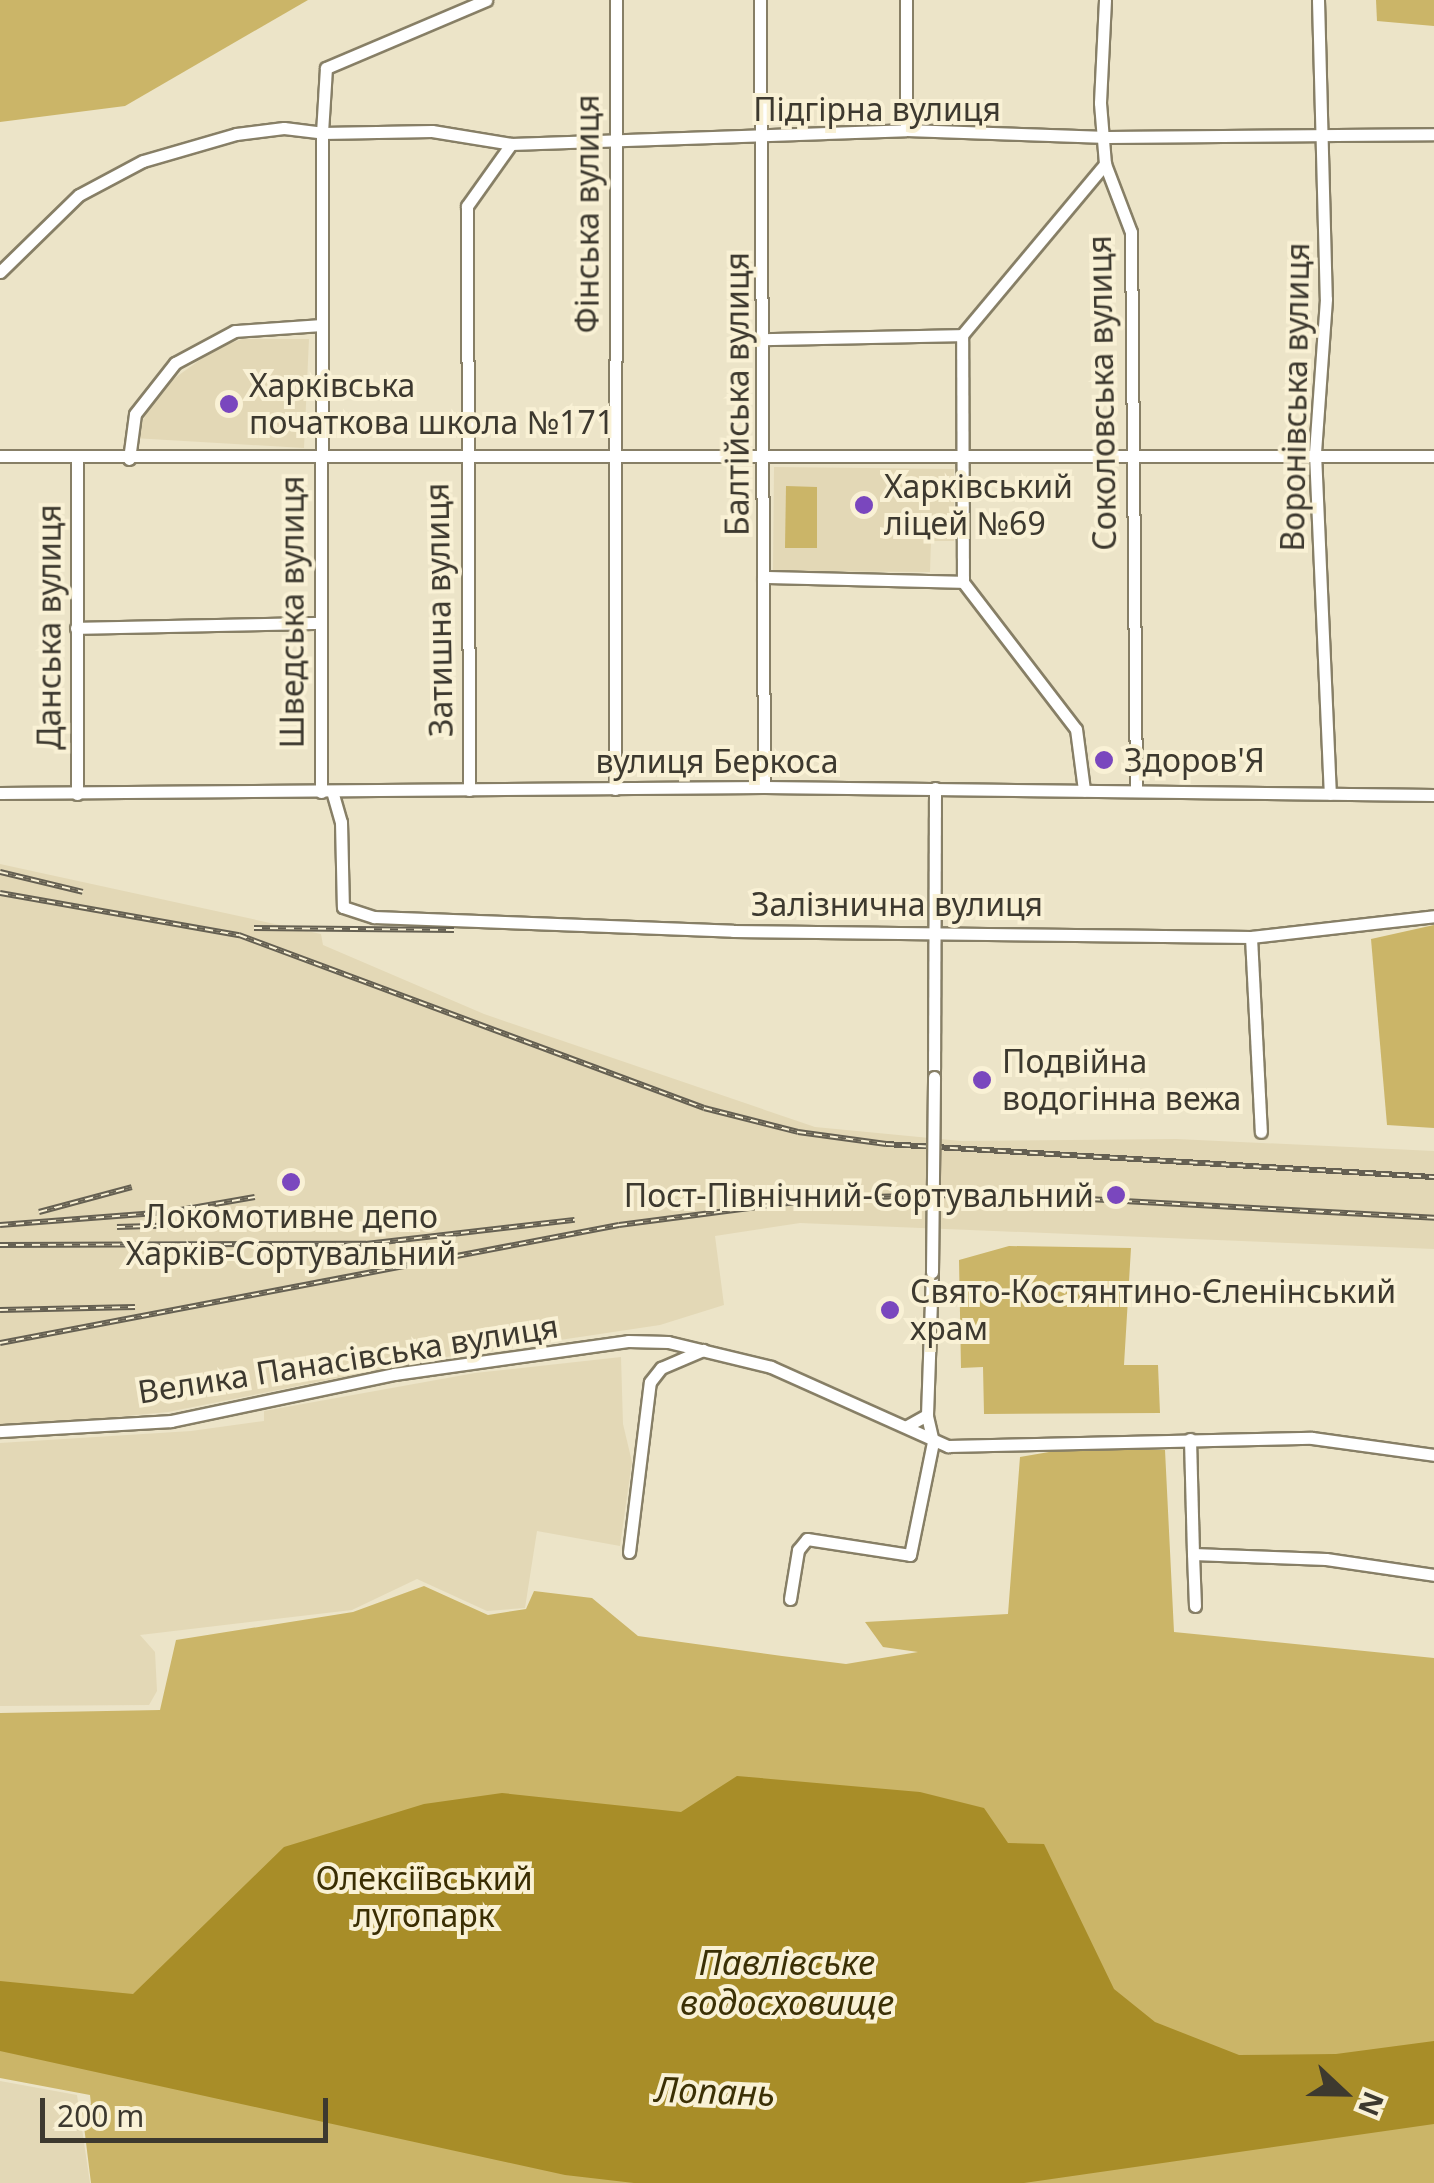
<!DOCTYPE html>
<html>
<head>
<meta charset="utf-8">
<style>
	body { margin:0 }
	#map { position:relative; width:1434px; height:2183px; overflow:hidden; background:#ece4c8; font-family:"Noto Sans",sans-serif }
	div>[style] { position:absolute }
	.built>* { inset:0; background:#e3d8b6 }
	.green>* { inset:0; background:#cbb568 }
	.water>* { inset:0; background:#a88d28 }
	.roads { filter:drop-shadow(2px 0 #877f66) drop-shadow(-2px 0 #877f66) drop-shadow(0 2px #877f66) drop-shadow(0 -2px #877f66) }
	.minor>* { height:11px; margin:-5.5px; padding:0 5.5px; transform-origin:5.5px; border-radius:5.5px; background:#fff }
	.rail>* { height:6px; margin-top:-3px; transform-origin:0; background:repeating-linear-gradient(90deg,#f9f1d5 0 8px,#656052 0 16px); box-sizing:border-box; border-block:2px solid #656052 }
	.bridges { filter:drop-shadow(2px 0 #877f66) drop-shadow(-2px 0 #877f66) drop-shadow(0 2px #877f66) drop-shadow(0 -2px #877f66) }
	.minor-bridge>* { height:11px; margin:-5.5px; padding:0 5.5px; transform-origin:5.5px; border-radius:5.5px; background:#fff }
	.dots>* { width:28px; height:28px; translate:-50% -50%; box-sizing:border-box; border:5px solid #f9f1d5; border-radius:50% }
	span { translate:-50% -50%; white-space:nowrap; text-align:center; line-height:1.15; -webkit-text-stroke:8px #f9f1d5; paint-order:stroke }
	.street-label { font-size:32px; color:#3d392f }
	.poi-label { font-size:32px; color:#3d392f }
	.left { translate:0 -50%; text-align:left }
	.right { translate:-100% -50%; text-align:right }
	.park-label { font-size:32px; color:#3a2e03 }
	.water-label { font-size:35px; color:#3b3005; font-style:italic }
	.north { position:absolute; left:1294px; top:2043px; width:100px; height:100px; -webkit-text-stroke:8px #f9f1d5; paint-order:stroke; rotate:112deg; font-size:28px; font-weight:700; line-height:40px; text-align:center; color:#3d392f }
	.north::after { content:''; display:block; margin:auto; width:35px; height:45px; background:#3d392f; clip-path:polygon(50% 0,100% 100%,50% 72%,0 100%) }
	.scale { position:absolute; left:40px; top:2098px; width:288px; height:45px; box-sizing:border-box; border:5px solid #3d392f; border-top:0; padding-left:12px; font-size:30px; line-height:35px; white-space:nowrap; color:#3d392f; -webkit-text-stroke:8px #f9f1d5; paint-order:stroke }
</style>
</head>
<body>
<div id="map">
	<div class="built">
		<i style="clip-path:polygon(242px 339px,309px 339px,304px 448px,133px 438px,161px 388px,215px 349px)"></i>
		<i style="clip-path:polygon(774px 467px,954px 469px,954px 541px,931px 541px,930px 572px,773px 571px)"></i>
		<i style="clip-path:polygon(0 864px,321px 934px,323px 945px,484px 1014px,815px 1127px,961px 1141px,1176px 1139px,1434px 1151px,1434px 1249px,800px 1223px,715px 1236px,724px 1305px,660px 1325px,433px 1359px,168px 1412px,0 1428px)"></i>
		<i style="clip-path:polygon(621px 1357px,623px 1424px,632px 1462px,620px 1546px,537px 1531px,525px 1608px,487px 1611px,417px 1579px,352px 1610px,140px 1635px,155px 1652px,157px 1691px,149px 1705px,0 1706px,0 1443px,191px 1431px,264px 1421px,264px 1411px,475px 1373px)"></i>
		<i style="clip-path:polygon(0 2081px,77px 2095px,90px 2183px,0 2183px)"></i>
	</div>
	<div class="green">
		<i style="clip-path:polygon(0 0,308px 0,125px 106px,0 122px)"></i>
		<i style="clip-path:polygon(1376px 0,1434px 0,1434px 26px,1377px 21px)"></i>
		<i style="clip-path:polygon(786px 486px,817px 487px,817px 548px,785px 548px)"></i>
		<i style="clip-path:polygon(1434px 925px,1434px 1128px,1387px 1125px,1371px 939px)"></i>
		<i style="clip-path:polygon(1009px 1246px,1131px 1248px,1124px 1365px,1158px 1365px,1160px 1413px,984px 1414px,983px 1367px,961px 1368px,959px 1260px)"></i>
		<i style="clip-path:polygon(1078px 1447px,1165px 1450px,1174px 1632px,1434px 1658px,1434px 2183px,91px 2183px,81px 2102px,91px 2104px,90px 2095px,0 2078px,0 1713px,160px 1710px,176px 1640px,353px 1612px,424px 1586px,488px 1615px,526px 1609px,534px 1591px,592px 1598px,638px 1636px,782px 1656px,846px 1664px,918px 1652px,883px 1647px,865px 1622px,1008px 1614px,1020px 1457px)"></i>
	</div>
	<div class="water">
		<i style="clip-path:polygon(737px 1776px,920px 1792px,984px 1808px,1008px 1843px,1044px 1844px,1114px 1989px,1155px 2022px,1239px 2055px,1336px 2054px,1434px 2041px,1434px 2124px,1024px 2183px,634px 2183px,565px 2175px,0 2051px,0 1981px,133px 1994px,284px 1847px,424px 1804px,502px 1793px,681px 1812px)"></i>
	</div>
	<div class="roads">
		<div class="minor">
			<i style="left:760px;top:0;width:787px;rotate:89.71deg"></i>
			<i style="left:1105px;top:0;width:103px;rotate:92.8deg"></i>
			<i style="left:1100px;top:103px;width:61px;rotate:85.3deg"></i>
			<i style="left:1105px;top:164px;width:73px;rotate:69.1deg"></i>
			<i style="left:1131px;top:232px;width:558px;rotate:89.49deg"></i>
			<i style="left:1318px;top:0;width:299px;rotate:88.5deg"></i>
			<i style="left:1326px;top:299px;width:154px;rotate:94.1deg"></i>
			<i style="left:1315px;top:453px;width:341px;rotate:87.5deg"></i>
			<i style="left:906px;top:130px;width:130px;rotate:-90deg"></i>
			<i style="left:0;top:272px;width:110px;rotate:-44.3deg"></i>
			<i style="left:79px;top:195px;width:72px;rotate:-28deg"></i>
			<i style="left:143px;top:161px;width:97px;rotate:-16.2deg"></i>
			<i style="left:236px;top:134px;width:48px;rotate:-7.1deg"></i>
			<i style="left:284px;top:128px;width:38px;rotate:7deg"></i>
			<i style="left:322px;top:133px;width:65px;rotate:-86.5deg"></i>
			<i style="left:326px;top:68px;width:174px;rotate:-23deg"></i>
			<i style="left:962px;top:335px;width:223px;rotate:-50.1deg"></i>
			<i style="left:0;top:456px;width:1434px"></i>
			<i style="left:129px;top:459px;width:45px;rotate:-82.4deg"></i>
			<i style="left:135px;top:414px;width:65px;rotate:-51.9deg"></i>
			<i style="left:175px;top:363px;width:68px;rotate:-28.1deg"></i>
			<i style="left:235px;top:331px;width:85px;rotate:-4deg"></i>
			<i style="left:763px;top:577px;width:200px;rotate:1.4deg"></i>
			<i style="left:963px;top:582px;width:247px;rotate:-90.2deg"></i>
			<i style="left:962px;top:335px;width:196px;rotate:178.8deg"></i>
			<i style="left:963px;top:582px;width:185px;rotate:52.5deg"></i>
			<i style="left:1076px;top:729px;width:62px;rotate:82.5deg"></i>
			<i style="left:76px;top:628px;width:244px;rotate:-1.2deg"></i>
			<i style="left:615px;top:789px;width:789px;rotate:-89.93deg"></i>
			<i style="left:469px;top:790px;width:584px;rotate:-90.2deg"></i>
			<i style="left:467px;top:206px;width:76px;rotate:-54.6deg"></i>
			<i style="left:332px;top:791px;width:32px;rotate:74deg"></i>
			<i style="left:341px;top:822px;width:85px;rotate:88.7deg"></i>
			<i style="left:343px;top:907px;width:33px;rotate:18deg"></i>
			<i style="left:374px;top:917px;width:359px;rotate:2.2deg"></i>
			<i style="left:733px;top:931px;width:518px;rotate:0.66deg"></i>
			<i style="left:1251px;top:937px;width:184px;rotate:-6.5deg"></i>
			<i style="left:321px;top:792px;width:659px;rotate:-89.91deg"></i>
			<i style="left:322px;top:133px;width:110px;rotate:-1deg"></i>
			<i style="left:432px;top:131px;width:80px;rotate:9.3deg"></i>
			<i style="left:511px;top:144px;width:395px;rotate:-2deg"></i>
			<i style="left:906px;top:130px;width:201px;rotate:2deg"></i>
			<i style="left:1107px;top:137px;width:327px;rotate:-0.5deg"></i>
			<i style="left:0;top:793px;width:764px;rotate:-0.45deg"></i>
			<i style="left:764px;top:787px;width:670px;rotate:0.68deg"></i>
			<i style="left:77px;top:794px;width:334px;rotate:-90deg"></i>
			<i style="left:1251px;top:937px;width:195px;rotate:87.1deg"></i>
			<i style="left:934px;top:1077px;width:289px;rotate:-89.8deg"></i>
			<i style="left:907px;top:1426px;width:23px;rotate:-29deg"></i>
			<i style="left:927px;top:1415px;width:143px;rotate:-88deg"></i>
			<i style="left:0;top:1431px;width:171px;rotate:-3.3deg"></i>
			<i style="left:171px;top:1421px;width:228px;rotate:-11.9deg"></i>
			<i style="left:394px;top:1374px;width:236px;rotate:-8deg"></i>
			<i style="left:628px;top:1341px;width:40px;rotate:1.4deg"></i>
			<i style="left:668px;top:1342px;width:106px;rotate:13.6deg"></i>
			<i style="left:771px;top:1367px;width:194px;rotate:24.1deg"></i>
			<i style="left:948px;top:1446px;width:364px;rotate:-1.3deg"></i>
			<i style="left:1312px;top:1438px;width:123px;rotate:7.9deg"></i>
			<i style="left:1190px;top:1439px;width:115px;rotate:88.5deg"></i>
			<i style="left:1193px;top:1554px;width:133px;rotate:2.2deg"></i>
			<i style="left:1326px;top:1559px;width:109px;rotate:8.4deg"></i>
			<i style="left:629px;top:1552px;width:171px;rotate:-83deg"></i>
			<i style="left:650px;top:1382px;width:18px;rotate:-52deg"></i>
			<i style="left:661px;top:1368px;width:46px;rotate:-23.2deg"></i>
			<i style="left:1193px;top:1554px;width:52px;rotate:87.8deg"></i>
			<i style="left:790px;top:1599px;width:50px;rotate:-80.7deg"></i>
			<i style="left:798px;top:1550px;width:14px;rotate:-51deg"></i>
			<i style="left:807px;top:1539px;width:104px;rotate:8.8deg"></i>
			<i style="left:910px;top:1555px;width:115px;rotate:-78.5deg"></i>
			<i style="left:933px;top:1442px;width:28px;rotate:-103deg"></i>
		</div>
	</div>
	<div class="rail">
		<i style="left:0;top:872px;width:85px;rotate:13.5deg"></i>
		<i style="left:0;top:893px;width:243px;rotate:10deg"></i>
		<i style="left:239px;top:935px;width:496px;rotate:20.4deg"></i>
		<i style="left:704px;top:1108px;width:97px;rotate:14.3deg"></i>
		<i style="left:798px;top:1132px;width:89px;rotate:7.8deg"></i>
		<i style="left:886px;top:1144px;width:549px;rotate:3.45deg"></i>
		<i style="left:254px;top:928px;width:200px;rotate:0.6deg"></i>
		<i style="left:39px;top:1212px;width:96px;rotate:-15deg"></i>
		<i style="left:0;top:1225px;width:169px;rotate:-4.4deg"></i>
		<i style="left:169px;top:1212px;width:87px;rotate:-9.9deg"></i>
		<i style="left:117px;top:1227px;width:135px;rotate:-1.7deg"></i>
		<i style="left:0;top:1245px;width:366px;rotate:-0.2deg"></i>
		<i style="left:366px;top:1244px;width:210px;rotate:-6.6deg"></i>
		<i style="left:0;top:1310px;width:135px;rotate:-1.3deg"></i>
		<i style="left:0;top:1343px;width:630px;rotate:-10.79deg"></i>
		<i style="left:619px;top:1225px;width:211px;rotate:-7.4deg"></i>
		<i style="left:828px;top:1198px;width:168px;rotate:-1.4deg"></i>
		<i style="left:996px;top:1194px;width:439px;rotate:3.1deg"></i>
	</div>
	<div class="bridges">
		<div class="minor-bridge">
			<i style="left:932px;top:1272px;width:195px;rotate:-89.4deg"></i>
		</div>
	</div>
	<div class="dots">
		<i style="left:229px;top:404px;background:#7a47be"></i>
		<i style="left:864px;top:505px;background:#7a47be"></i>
		<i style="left:1104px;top:760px;background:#7a47be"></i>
		<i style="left:982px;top:1080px;background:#7a47be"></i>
		<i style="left:291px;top:1182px;background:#7a47be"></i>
		<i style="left:1116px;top:1195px;background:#7a47be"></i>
		<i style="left:890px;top:1310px;background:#7a47be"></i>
	</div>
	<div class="street-label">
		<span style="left:877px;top:109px">Підгірна вулиця</span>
		<span style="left:587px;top:214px;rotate:-90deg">Фінська вулиця</span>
		<span style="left:1102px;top:393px;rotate:-91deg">Соколовська вулиця</span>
		<span style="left:737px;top:394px;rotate:-90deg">Балтійська вулиця</span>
		<span style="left:1295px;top:397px;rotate:-89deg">Воронівська вулиця</span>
		<span style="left:439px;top:610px;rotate:-91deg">Затишна вулиця</span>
		<span style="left:292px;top:612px;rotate:-90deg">Шведська вулиця</span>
		<span style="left:49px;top:627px;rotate:-90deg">Данська вулиця</span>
		<span style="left:717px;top:761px">вулиця Беркоса</span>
		<span style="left:897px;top:904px">Залізнична вулиця</span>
		<span style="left:348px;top:1359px;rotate:-9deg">Велика Панасівська вулиця</span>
	</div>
	<div class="poi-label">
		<span class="left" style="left:249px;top:404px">Харківська<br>початкова школа №171</span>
		<span class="left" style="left:884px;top:505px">Харківський<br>ліцей №69</span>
		<span class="left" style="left:1124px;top:760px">Здоров'Я</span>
		<span class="left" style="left:1002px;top:1080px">Подвійна<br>водогінна вежа</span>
		<span class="right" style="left:1094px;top:1195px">Пост-Північний-Сортувальний</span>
		<span style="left:291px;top:1235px">Локомотивне депо<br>Харків-Сортувальний</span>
		<span class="left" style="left:910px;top:1310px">Свято-Костянтино-Єленінський<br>храм</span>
	</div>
	<div class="park-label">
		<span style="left:424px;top:1897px">Олексіївський<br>лугопарк</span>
	</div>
	<div class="water-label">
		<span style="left:787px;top:1982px">Павлівське<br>водосховище</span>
		<span style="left:715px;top:2091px;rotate:2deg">Лопань</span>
	</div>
	<div class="north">N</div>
	<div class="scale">200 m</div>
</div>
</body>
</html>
